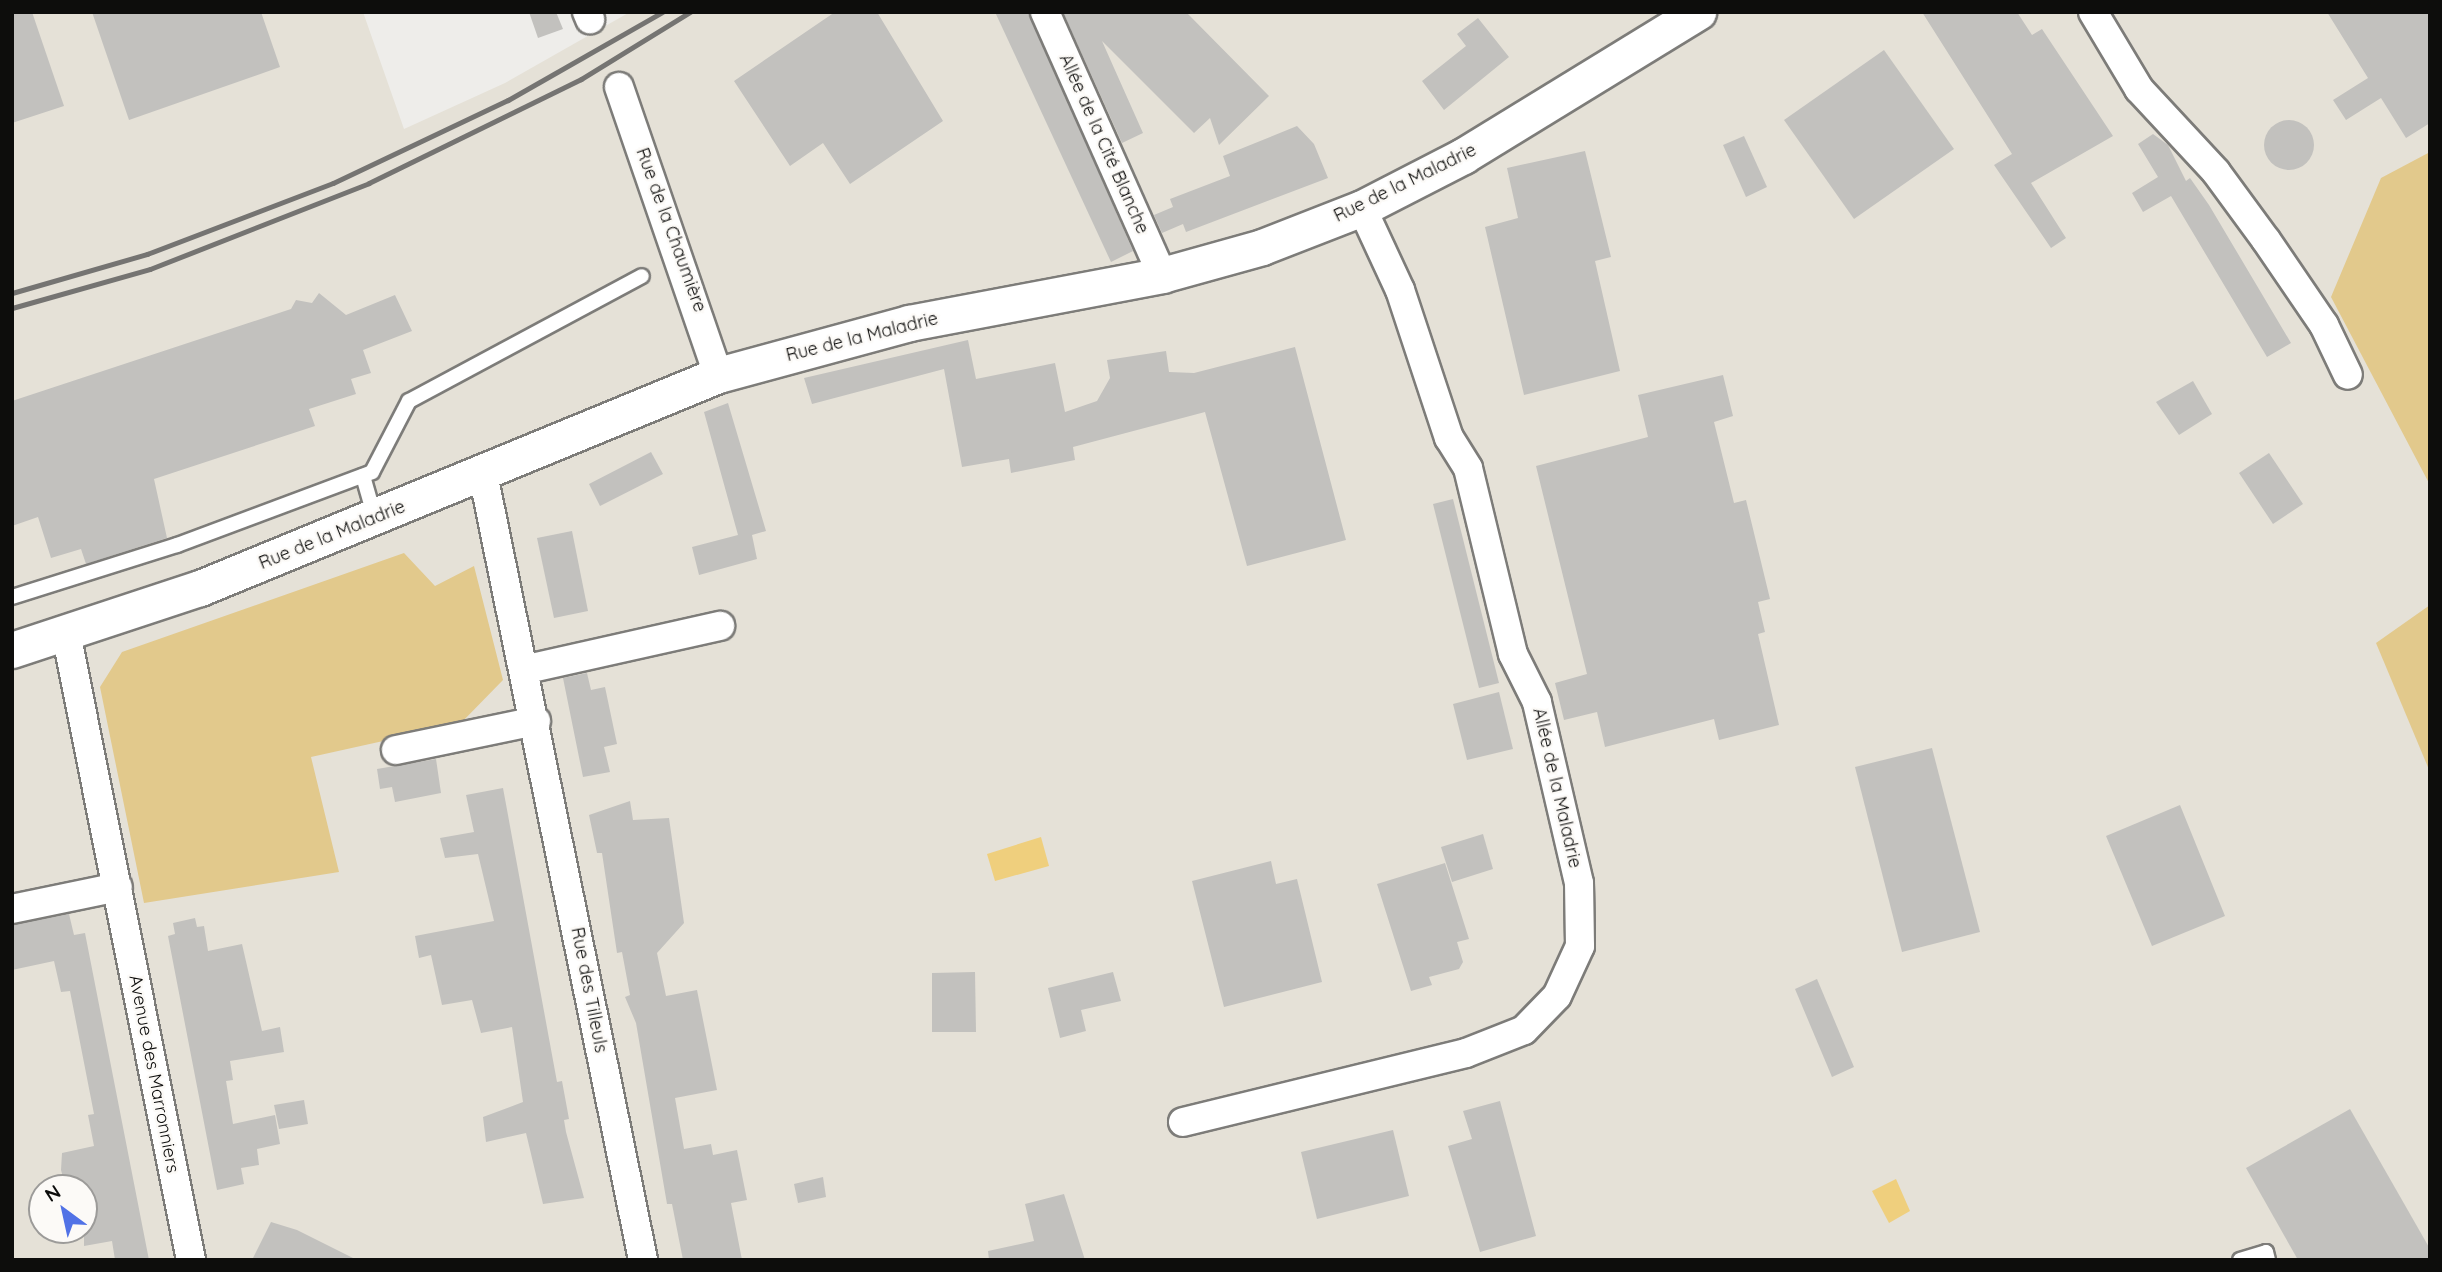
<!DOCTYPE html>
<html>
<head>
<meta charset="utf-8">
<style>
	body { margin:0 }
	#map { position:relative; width:2442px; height:1272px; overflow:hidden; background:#eeedea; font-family:Quicksand,sans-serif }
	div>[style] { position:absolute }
	.built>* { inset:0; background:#e5e1d7 }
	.green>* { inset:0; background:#e2c98c }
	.water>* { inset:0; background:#efcf7d }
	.building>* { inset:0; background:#c2c1be }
	.round { border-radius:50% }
	.roads { filter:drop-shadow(2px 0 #7d7c79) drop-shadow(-2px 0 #7d7c79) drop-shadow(0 2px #7d7c79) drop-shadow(0 -2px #7d7c79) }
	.service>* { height:14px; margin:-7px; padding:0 7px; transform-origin:7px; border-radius:7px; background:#fff }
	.minor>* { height:28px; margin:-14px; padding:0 14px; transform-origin:14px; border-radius:14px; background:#fff }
	.tertiary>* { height:35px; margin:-17.5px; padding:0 17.5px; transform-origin:17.5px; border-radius:17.5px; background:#fff }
	.rail>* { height:5px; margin:-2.5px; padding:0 2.5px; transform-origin:2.5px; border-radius:2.5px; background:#757472 }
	span { translate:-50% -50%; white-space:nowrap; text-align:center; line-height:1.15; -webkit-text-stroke:5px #fcfaf7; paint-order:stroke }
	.street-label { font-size:18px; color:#0d0d0c }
	.frame { position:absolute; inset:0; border:14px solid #0d0d0c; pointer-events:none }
	.north { position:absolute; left:28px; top:1174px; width:70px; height:70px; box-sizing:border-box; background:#fcfaf7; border:2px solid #9c9b99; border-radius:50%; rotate:327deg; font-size:19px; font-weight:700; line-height:28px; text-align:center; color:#0d0d0c }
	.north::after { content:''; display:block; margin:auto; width:24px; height:32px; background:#5172e6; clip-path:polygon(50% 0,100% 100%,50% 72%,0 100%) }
</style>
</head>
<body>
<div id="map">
	<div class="built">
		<i style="clip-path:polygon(evenodd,12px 12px,363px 12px,404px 129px,505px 83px,630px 12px,2430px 12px,2430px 1260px,12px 1260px,12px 12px,42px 1188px,84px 1188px,84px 1230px,42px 1230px,42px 1188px)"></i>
	</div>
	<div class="green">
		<i style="clip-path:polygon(2430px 152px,2429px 268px,2430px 485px,2331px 297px,2381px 178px)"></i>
		<i style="clip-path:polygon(404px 553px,435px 586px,474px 566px,503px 680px,460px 724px,311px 757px,339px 872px,144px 903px,100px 687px,122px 652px)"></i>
		<i style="clip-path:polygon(2430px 605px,2430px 772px,2376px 643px)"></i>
	</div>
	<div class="water">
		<i style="clip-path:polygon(1041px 837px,1049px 866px,995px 881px,987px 854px)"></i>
		<i style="clip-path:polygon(1896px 1179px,1910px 1211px,1889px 1223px,1872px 1191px)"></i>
	</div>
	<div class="building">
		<i style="clip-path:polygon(12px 12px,32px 12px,64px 106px,12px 123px)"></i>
		<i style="clip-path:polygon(92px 12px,261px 12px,280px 67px,129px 120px)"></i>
		<i style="clip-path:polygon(529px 12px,556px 12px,563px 29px,538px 38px)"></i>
		<i style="clip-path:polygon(835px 12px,877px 12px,943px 121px,850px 184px,823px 143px,790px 166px,734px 81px)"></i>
		<i style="clip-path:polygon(995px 12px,1029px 12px,1133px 251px,1111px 262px)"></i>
		<i style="clip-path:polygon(1063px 12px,1186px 12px,1269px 96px,1219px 145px,1210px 118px,1194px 133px,1102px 41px,1143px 133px,1122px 143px)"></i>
		<i style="clip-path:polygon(1922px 12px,2017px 12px,2032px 35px,2042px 29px,2113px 136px,2031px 183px,2066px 238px,2051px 248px,1994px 165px,2012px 154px)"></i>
		<i style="clip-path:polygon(2327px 12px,2430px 12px,2430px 123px,2406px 138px,2381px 98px,2346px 120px,2333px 100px,2368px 78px)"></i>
		<i style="clip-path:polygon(1478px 18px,1509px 57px,1444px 110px,1422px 81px,1466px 46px,1457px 34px)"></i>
		<i style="clip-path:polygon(1884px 50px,1954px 149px,1854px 219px,1784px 120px)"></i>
		<i class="round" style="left:2264px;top:120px;width:50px;height:50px"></i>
		<i style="clip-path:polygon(1297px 126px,1314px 144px,1328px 178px,1186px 232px,1183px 224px,1162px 233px,1154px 215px,1173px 207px,1170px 199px,1230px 176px,1223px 156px)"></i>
		<i style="clip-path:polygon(2153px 134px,2168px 145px,2186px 181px,2190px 178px,2209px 205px,2291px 343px,2267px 357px,2171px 196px,2143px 212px,2132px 193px,2158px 177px,2138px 144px)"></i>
		<i style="clip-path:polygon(1744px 136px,1767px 187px,1746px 197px,1723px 145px)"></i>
		<i style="clip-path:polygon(1585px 151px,1611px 257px,1595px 261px,1620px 371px,1524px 395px,1485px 227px,1518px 218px,1507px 168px)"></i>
		<i style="clip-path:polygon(319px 293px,346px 315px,395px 295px,412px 331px,363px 350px,371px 373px,351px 379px,356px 394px,309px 409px,315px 426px,154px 479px,167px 538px,86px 564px,81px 549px,51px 558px,38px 517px,12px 526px,12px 401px,291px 309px,296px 300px,312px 303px)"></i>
		<i style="clip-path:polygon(968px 340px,976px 379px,1055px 363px,1065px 412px,1097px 401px,1110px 378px,1107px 360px,1166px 351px,1169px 372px,1194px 373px,1295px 347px,1346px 540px,1247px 566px,1205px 412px,1073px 447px,1075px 460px,1011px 473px,1009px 459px,962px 467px,944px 369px,812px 404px,804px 378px)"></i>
		<i style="clip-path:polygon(1723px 375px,1733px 416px,1714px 422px,1734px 503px,1746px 500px,1770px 599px,1758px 602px,1765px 632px,1758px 634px,1779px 725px,1719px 740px,1714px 719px,1605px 747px,1597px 712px,1564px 720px,1555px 683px,1587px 674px,1536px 466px,1648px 437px,1638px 395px)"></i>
		<i style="clip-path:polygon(2193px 381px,2212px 414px,2179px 435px,2156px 402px)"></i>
		<i style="clip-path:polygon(728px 403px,766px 531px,752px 535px,757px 559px,699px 575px,692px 547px,738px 535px,704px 412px)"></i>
		<i style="clip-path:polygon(651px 452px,663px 474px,600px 506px,589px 484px)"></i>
		<i style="clip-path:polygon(2269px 453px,2303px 504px,2273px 524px,2239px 473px)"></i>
		<i style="clip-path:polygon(1453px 499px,1499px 683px,1479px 688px,1433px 504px)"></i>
		<i style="clip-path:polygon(572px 531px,588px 611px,554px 618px,537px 538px)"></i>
		<i style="clip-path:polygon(587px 673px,591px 690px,605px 687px,617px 744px,604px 747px,610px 772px,583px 777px,563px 678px)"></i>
		<i style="clip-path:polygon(1499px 692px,1513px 749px,1467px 760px,1453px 704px)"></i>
		<i style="clip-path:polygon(1932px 748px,1980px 932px,1902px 952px,1855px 767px)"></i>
		<i style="clip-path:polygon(436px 759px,441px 793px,395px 802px,392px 787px,380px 789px,377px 769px)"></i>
		<i style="clip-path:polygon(503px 788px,557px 1082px,562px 1081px,569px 1119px,564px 1120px,566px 1132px,584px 1198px,543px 1204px,526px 1133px,486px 1142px,483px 1117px,523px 1102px,512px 1027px,481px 1033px,472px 1000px,442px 1005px,431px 955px,419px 958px,415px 936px,494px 921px,478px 854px,445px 858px,440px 838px,474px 832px,466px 795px)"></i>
		<i style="clip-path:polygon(630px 801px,633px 820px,669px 818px,684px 923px,657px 953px,666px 996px,697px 990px,717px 1090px,675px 1098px,684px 1149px,711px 1144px,713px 1155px,737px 1150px,747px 1200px,731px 1203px,742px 1260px,683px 1260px,672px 1204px,667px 1204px,636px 1023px,625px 997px,630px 995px,622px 952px,617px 953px,602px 853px,597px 853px,589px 815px)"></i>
		<i style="clip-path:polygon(2180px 805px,2225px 916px,2152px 946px,2106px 836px)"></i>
		<i style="clip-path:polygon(1483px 834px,1493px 869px,1452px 882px,1441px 847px)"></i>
		<i style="clip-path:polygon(1271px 861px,1276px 884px,1297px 879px,1322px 982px,1224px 1007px,1192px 881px)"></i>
		<i style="clip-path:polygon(1445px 863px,1469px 939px,1457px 942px,1463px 962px,1459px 969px,1429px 977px,1432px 985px,1411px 991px,1377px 884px)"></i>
		<i style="clip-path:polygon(69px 914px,74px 935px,85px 933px,149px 1260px,115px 1260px,112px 1241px,84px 1246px,84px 1188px,64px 1181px,61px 1170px,62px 1153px,94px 1146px,88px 1115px,94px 1114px,70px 991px,61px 992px,54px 961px,12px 970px,12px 925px)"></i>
		<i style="clip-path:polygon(195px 918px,197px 927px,204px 926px,208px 951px,242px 944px,262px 1031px,280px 1027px,284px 1052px,230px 1061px,233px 1080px,226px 1081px,233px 1124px,275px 1115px,280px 1144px,257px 1149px,259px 1165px,241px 1168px,244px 1184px,217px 1190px,168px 936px,175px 934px,173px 923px)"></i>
		<i style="clip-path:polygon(975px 972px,976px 1032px,932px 1032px,932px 973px)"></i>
		<i style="clip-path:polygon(1113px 972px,1121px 1001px,1081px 1010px,1086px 1031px,1060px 1038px,1048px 988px)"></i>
		<i style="clip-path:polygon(1817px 979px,1854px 1067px,1832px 1077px,1795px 989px)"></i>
		<i style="clip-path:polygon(304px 1100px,308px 1124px,279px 1129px,274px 1105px)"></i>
		<i style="clip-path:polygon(1500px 1101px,1536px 1236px,1480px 1252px,1448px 1146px,1472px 1139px,1463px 1111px)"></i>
		<i style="clip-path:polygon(2350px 1109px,2430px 1249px,2430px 1260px,2298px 1260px,2246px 1168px)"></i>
		<i style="clip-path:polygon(1393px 1130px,1409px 1196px,1317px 1219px,1301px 1152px)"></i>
		<i style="clip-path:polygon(823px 1177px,826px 1197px,798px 1203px,794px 1184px)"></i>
		<i style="clip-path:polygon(1064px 1194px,1085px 1260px,989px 1260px,988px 1251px,1034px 1241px,1025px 1204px)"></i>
		<i style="clip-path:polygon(271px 1222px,297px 1230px,357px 1260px,252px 1260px)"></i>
	</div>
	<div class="roads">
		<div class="service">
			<i style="left:363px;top:476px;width:41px;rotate:74.2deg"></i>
			<i style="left:12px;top:597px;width:173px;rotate:-17.5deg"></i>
			<i style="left:177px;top:545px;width:208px;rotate:-20.5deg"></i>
			<i style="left:372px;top:472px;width:80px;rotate:-62.5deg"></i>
			<i style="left:409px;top:401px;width:264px;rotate:-28.2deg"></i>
			<i style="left:2240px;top:1260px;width:27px;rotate:-17deg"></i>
			<i style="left:2266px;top:1252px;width:8px;rotate:76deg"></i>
		</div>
		<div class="minor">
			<i style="left:587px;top:12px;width:8px;rotate:67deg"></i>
			<i style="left:1045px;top:12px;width:288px;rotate:66deg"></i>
			<i style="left:2093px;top:12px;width:90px;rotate:59.1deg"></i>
			<i style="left:2139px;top:89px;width:113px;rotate:47.1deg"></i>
			<i style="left:2216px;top:172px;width:84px;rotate:53.7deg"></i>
			<i style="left:2266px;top:240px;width:103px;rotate:55.7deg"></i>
			<i style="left:2324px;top:325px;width:55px;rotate:64.4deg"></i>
			<i style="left:619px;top:87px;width:305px;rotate:71deg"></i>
			<i style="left:483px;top:474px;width:802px;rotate:78.49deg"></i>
			<i style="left:66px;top:633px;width:639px;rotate:78.73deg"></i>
			<i style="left:527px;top:669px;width:198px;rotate:-12.6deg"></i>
			<i style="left:396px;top:750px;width:143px;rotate:-11.7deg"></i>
			<i style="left:12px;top:909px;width:108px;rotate:-11.7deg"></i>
			<i style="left:1183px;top:1122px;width:291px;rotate:-13.7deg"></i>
			<i style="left:1466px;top:1053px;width:62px;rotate:-21.6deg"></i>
			<i style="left:1524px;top:1030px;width:47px;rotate:-45.9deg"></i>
			<i style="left:1557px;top:996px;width:55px;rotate:-65.3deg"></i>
			<i style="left:1580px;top:946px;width:63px;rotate:-90.9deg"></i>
			<i style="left:1579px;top:883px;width:186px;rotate:-103.1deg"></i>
			<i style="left:1537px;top:702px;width:54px;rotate:-116.6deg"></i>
			<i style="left:1513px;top:654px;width:191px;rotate:-103.6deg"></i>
			<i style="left:1468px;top:468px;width:36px;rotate:-122deg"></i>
			<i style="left:1449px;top:438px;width:156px;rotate:-108.3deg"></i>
			<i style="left:1400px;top:290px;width:90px;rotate:-114.9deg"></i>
		</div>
		<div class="tertiary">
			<i style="left:12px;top:650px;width:198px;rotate:-18.3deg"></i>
			<i style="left:200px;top:588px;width:560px;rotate:-22.35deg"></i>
			<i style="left:718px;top:375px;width:198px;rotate:-15.2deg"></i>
			<i style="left:909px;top:323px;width:258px;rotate:-10.7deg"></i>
			<i style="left:1162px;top:275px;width:104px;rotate:-15.6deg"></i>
			<i style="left:1262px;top:247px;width:107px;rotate:-21.3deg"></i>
			<i style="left:1362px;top:208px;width:114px;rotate:-27.2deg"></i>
			<i style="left:1463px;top:156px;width:276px;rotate:-31.5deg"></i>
		</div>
	</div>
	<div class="rail">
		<i style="left:12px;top:293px;width:141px;rotate:-16.1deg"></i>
		<i style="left:147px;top:254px;width:199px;rotate:-20.9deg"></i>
		<i style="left:333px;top:183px;width:194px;rotate:-25.4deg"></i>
		<i style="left:508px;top:100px;width:177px;rotate:-29.7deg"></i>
		<i style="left:12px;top:308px;width:143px;rotate:-15.8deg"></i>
		<i style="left:150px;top:269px;width:235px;rotate:-21.4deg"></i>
		<i style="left:369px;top:183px;width:236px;rotate:-26.1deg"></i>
		<i style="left:581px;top:79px;width:128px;rotate:-31.6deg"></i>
	</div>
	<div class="street-label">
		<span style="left:1104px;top:144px;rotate:66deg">Allée de la Cité Blanche</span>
		<span style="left:1405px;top:183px;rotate:-26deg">Rue de la Maladrie</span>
		<span style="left:671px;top:230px;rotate:70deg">Rue de la Chaumière</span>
		<span style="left:862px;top:337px;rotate:-14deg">Rue de la Maladrie</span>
		<span style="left:332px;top:535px;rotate:-22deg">Rue de la Maladrie</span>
		<span style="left:1557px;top:788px;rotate:77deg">Allée de la Maladrie</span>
		<span style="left:589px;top:990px;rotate:79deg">Rue des Tilleuls</span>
		<span style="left:154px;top:1074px;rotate:79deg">Avenue des Marronniers</span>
	</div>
	<div class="frame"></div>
	<div class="north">N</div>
</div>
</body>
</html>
